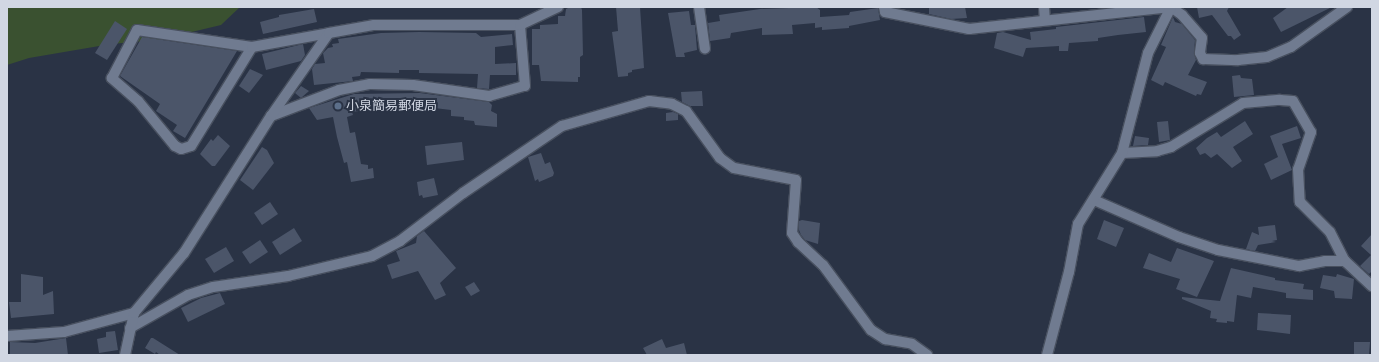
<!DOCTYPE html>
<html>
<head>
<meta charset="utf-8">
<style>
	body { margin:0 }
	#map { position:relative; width:1379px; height:362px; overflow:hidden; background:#2a3345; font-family:"Asap Condensed","Noto Sans JP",sans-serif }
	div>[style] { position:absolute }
	.green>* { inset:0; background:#3a5130 }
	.building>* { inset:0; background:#4b5569 }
	.roads { filter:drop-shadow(1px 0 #48505f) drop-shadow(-1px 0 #48505f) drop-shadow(0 1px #48505f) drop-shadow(0 -1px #48505f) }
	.minor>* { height:10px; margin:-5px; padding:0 5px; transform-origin:5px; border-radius:5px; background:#707b90 }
	.dots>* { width:11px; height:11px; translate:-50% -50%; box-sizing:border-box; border:2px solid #2a3345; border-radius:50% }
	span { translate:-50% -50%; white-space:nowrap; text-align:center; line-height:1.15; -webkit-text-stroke:4px #2a3345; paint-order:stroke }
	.poi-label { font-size:13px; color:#d1d7e3 }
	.left { translate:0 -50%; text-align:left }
	.frame { position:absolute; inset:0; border:8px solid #d1d7e3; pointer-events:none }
</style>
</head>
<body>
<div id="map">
	<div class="green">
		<i style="clip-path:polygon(7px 7px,240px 7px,221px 25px,158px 40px,111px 44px,29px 58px,7px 65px)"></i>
	</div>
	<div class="building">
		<i style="clip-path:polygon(570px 7px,581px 7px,582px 10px,583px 55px,580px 57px,580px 77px,578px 77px,578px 82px,541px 81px,539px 65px,532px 65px,532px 29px,540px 29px,540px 25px,558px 24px,558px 16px,565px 16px,566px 9px)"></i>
		<i style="clip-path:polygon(616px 7px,640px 7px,644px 68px,632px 70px,632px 72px,628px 73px,628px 76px,618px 77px,612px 32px,618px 31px)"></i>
		<i style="clip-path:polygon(816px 7px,820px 10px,820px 17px,849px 15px,850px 12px,878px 8px,880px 20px,849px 26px,849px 28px,822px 30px,822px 27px,815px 28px,815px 23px,792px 25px,793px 34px,762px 35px,762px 28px,731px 33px,730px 38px,710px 41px,708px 23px,720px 21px,719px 15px,760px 9px)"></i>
		<i style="clip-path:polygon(929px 7px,965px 7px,967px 18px,951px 19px,929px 14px)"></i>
		<i style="clip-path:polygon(1197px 7px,1229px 7px,1227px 11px,1241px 35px,1234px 40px,1231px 36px,1228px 36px,1212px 15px,1199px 18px)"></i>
		<i style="clip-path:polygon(1288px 7px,1332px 7px,1281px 32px,1273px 18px)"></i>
		<i style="clip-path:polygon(314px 9px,317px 22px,263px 34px,260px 22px,279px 17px,279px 15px)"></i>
		<i style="clip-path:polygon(689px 11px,691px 25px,695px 25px,697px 50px,684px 53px,685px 57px,676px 57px,668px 13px)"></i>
		<i style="clip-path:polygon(1144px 17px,1146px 32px,1118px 35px,1098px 38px,1098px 41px,1069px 43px,1068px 51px,1059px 51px,1059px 46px,1026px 48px,1023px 57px,994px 48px,997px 33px,1003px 32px,1031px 40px,1030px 32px,1056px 29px,1056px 27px)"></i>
		<i style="clip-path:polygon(1173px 17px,1175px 22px,1182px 24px,1195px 40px,1194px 53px,1196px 60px,1188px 75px,1207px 82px,1201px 95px,1197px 94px,1196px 96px,1165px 82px,1163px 86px,1151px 80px,1166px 47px,1161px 45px)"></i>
		<i style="clip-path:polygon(115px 21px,127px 29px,107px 60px,95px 53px)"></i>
		<i style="clip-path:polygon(419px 32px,476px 33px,481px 37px,512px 34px,513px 45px,495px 47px,495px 64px,516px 63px,516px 75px,490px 75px,489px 89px,477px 88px,478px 74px,419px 73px,419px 70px,399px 70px,399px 73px,361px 72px,360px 76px,352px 77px,353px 81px,314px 85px,312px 69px,315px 64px,325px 63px,323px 53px,328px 48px,333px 47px,332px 44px,339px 43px,338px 39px,381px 33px)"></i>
		<i style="clip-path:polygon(142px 37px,237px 51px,185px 138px,173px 131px,177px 125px,156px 111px,160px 104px,120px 76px)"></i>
		<i style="clip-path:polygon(303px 44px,305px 55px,301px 61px,266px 70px,262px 54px)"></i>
		<i style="clip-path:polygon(250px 69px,263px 75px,249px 93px,239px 86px)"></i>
		<i style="clip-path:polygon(1240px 75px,1241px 78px,1252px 79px,1254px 95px,1234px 97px,1232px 76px)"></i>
		<i style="clip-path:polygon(301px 86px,309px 91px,301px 98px,295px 93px)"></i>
		<i style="clip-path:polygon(702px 91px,703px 106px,690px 106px,682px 102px,681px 92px)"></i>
		<i style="clip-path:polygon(420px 93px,489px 102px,492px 105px,491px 111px,497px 114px,497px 127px,475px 125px,474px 121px,464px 120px,464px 117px,451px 116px,451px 110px,426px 107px,415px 106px,415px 110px,366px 107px,366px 110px,352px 112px,353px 115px,347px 117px,350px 133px,355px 132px,361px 164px,368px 165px,368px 169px,373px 168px,374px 178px,351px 182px,347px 162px,344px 163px,337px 137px,333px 117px,317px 120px,309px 108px,354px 94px)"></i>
		<i style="clip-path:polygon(673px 112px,678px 114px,678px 120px,666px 121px,666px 113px)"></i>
		<i style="clip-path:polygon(1168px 121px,1170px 140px,1159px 142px,1157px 122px)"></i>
		<i style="clip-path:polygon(1245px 121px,1253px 134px,1233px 147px,1242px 161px,1232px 168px,1217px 154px,1211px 158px,1205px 153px,1200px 155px,1196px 148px,1207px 138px,1217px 132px,1221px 137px)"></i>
		<i style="clip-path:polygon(1297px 126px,1301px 138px,1282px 144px,1292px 170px,1271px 180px,1264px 164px,1278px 157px,1270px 136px)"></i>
		<i style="clip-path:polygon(218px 135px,230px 146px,215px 166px,212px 166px,200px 154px,211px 139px,213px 141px)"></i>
		<i style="clip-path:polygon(1135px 136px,1149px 138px,1148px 145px,1133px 146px)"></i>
		<i style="clip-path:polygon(462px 142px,464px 160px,427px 165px,425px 146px)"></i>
		<i style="clip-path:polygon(262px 147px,267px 150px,274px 163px,253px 190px,240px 180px)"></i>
		<i style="clip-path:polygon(541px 153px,545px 164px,550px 162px,554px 173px,553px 176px,539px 182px,538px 179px,535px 181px,528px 157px)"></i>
		<i style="clip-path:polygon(434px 178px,438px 195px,423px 198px,422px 195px,419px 196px,417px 182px)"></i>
		<i style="clip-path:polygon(270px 202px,278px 214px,262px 225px,254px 213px)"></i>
		<i style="clip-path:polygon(802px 220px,820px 223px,818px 244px,805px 240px,801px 235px,799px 230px,799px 221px)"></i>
		<i style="clip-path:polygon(1104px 220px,1124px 228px,1116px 247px,1097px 239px)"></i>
		<i style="clip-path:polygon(1275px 225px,1277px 240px,1272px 241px,1276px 242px,1258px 245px,1255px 251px,1246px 249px,1252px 232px,1259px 235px,1258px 227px)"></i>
		<i style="clip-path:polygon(294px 228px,302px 241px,280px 255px,272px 242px)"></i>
		<i style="clip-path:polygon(424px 231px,456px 268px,440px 283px,446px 295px,435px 300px,418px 271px,392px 279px,387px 265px,400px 261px,396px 251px,416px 243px,417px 236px)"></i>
		<i style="clip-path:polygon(1372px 234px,1372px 271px,1369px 274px,1360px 266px,1371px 255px,1361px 246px)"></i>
		<i style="clip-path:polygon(260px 240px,268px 252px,250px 264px,242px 252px)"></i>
		<i style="clip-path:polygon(226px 247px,234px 261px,214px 273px,205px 259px)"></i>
		<i style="clip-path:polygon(1177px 248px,1214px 261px,1197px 297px,1176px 289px,1180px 279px,1143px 268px,1149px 253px,1171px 262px)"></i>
		<i style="clip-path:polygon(1231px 268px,1275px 278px,1275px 280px,1304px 284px,1303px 289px,1313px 290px,1313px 300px,1286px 298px,1286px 293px,1253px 287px,1251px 298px,1237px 295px,1234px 322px,1227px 321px,1227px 323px,1216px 322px,1217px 319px,1210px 318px,1211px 311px,1182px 299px,1182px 297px,1220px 301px)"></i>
		<i style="clip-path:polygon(21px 274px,43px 277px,43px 295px,53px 291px,54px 314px,11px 318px,9px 302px,21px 302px)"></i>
		<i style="clip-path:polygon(1337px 274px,1354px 279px,1352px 299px,1335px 298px,1334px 291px,1320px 288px,1323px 275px,1336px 277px)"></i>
		<i style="clip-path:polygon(474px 282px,480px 291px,471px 296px,465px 287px)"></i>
		<i style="clip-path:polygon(220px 293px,225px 304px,188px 322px,181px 308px,201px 298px)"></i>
		<i style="clip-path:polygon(1258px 313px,1291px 315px,1290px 334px,1257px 330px)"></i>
		<i style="clip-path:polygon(115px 331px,118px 350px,99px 353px,97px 339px,106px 337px,106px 332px)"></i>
		<i style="clip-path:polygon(66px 338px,68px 355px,10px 355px,10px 342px,35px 343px)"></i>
		<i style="clip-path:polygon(151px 338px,153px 338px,180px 355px,160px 355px,156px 352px,155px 354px,145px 348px)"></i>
		<i style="clip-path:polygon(662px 339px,666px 348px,684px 343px,687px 355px,647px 355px,643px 348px)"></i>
		<i style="clip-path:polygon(1354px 342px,1370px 342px,1369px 355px,1354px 355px)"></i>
	</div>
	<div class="roads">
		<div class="minor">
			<i style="left:699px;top:7px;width:42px;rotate:81.9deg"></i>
			<i style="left:884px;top:7px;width:5px;rotate:79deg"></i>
			<i style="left:885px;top:12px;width:86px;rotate:11.4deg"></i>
			<i style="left:969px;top:29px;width:203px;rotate:-6.2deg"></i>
			<i style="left:1171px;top:7px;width:14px;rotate:36deg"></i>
			<i style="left:1182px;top:15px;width:30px;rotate:49deg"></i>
			<i style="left:1202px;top:38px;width:15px;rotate:98deg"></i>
			<i style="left:1200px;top:53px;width:7px;rotate:63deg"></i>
			<i style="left:1203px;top:59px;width:35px;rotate:2deg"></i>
			<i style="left:1238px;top:60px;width:29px;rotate:-6deg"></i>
			<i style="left:1267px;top:57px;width:26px;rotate:-23deg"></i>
			<i style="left:1291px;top:47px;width:69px;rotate:-35.5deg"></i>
			<i style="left:1044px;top:7px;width:13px;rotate:86deg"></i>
			<i style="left:252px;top:47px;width:116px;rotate:121.6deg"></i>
			<i style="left:191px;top:146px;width:10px;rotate:163deg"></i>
			<i style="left:181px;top:149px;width:7px;rotate:-153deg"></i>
			<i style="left:175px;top:146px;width:58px;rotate:-129.4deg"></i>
			<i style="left:138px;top:101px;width:35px;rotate:-139deg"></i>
			<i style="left:112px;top:78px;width:54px;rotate:-62.5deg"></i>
			<i style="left:137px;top:30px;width:116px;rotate:8.4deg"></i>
			<i style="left:252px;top:47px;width:78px;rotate:-10.3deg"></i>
			<i style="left:271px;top:116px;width:73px;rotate:-20.9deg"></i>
			<i style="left:339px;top:90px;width:32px;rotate:-11deg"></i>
			<i style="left:370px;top:84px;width:43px;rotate:1.3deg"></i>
			<i style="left:413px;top:85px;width:77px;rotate:8.2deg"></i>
			<i style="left:489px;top:96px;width:37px;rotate:-16deg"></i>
			<i style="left:525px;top:86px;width:61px;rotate:-94.7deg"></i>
			<i style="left:1122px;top:153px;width:35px;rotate:-3deg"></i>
			<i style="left:1157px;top:151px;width:15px;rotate:-16deg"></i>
			<i style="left:1171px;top:147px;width:84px;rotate:-31.4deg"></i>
			<i style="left:1243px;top:103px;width:37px;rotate:-5deg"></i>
			<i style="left:1280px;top:100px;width:13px;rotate:4deg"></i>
			<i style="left:1293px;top:101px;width:36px;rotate:60deg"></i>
			<i style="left:1311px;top:132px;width:39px;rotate:109deg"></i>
			<i style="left:1298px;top:169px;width:33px;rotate:87deg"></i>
			<i style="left:1300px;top:202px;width:42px;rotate:45deg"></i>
			<i style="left:1330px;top:232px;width:33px;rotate:63deg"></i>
			<i style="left:1094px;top:200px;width:93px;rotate:23.5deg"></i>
			<i style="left:1179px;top:237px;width:41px;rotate:18.4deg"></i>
			<i style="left:1218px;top:250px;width:83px;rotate:11.2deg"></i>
			<i style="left:1299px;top:266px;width:26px;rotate:-11deg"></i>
			<i style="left:1325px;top:261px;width:20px"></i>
			<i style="left:1345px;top:261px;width:37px;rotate:43deg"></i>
			<i style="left:130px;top:328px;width:67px;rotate:-29.6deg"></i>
			<i style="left:188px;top:295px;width:26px;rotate:-18deg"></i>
			<i style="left:213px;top:287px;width:76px;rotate:-8.3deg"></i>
			<i style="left:288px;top:276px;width:86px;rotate:-13.4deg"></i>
			<i style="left:372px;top:256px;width:32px;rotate:-28deg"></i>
			<i style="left:400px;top:241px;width:79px;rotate:-37.3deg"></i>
			<i style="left:463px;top:193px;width:120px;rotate:-34.1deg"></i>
			<i style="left:562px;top:126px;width:91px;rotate:-16deg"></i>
			<i style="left:649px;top:101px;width:23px;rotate:7deg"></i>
			<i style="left:672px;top:104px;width:16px;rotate:27deg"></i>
			<i style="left:686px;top:111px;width:58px;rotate:54.1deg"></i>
			<i style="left:720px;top:158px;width:17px;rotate:36deg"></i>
			<i style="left:734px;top:168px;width:63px;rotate:11deg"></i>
			<i style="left:796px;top:180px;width:53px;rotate:94.3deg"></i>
			<i style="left:792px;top:233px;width:11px;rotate:56deg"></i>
			<i style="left:798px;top:242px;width:34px;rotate:43deg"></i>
			<i style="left:823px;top:265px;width:81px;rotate:53.6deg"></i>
			<i style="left:871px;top:330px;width:17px;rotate:33deg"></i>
			<i style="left:885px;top:339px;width:27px;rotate:10deg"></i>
			<i style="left:912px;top:344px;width:19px;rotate:36deg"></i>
			<i style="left:7px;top:336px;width:57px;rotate:-4deg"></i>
			<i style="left:64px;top:332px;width:73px;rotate:-15.2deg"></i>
			<i style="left:125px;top:355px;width:43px;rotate:-77.9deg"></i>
			<i style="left:134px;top:313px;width:78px;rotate:-50.2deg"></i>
			<i style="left:184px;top:253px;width:162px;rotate:-57.6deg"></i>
			<i style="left:271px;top:116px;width:101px;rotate:-55.1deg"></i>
			<i style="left:329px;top:33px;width:46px;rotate:-10.1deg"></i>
			<i style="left:374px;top:25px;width:146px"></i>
			<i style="left:520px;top:25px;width:42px;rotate:-25.3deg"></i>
			<i style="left:1047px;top:355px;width:86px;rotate:-75.2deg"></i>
			<i style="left:1069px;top:272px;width:49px;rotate:-79.4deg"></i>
			<i style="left:1078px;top:224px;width:84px;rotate:-58.2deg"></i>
			<i style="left:1122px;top:153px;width:103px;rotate:-75.4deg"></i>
			<i style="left:1148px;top:53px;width:51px;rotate:-63.4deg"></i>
		</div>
	</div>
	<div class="dots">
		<i style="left:338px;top:106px;background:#5c6f8a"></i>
	</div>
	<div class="poi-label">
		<span class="left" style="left:346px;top:106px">小泉簡易郵便局</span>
	</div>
	<div class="frame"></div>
</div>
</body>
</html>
